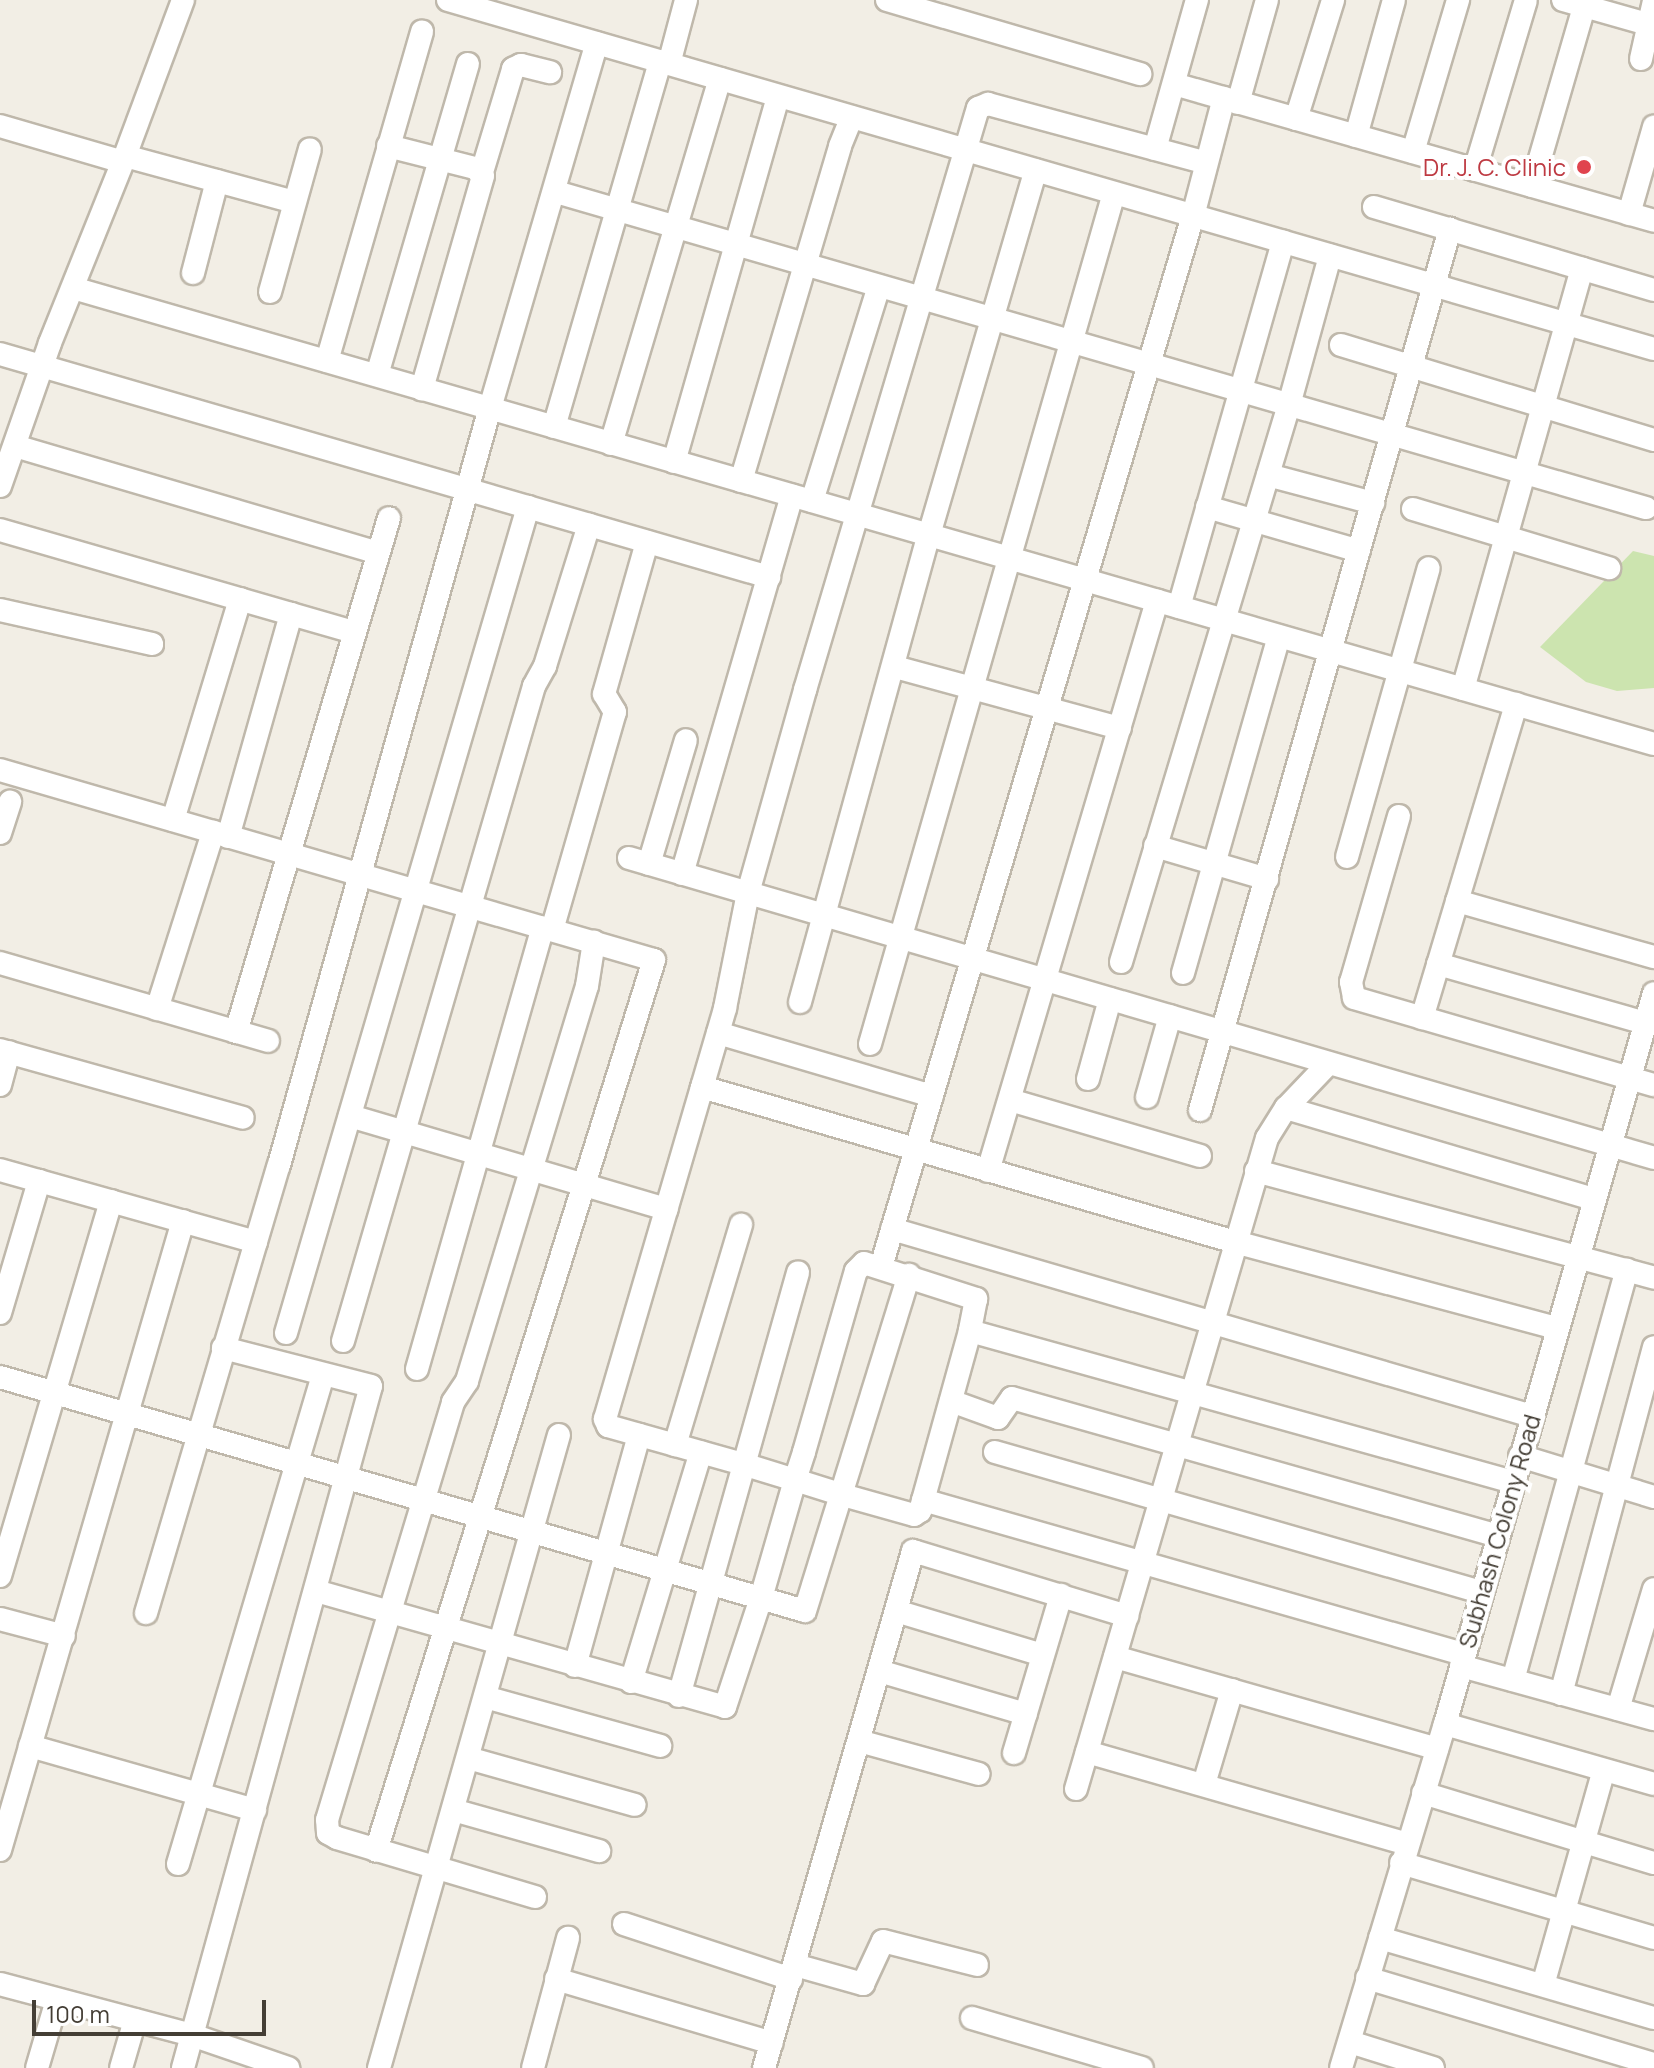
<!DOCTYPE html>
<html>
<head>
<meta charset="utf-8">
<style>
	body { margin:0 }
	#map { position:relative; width:1654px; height:2068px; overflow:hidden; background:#f2eee5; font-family:Manrope,sans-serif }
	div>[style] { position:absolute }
	.green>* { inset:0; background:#cce4af }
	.roads { filter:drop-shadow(2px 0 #bfb8ab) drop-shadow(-2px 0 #bfb8ab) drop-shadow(0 2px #bfb8ab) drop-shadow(0 -2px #bfb8ab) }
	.minor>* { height:22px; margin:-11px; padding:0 11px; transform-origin:11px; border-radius:11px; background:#fff }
	.dots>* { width:22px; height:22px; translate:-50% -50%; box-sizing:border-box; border:4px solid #fff; border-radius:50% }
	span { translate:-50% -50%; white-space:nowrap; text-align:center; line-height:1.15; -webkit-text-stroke:8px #fff; paint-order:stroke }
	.health-label { font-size:24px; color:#be3a42 }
	.right { translate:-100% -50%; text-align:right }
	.street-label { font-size:24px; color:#443e35 }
	.scale { position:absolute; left:32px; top:2000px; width:234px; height:36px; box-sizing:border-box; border:4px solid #443e35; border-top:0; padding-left:10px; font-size:24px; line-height:28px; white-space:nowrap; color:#443e35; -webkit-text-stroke:6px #fff; paint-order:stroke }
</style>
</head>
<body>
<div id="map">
	<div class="green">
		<i style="clip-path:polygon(1633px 551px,1654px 556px,1654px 688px,1617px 691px,1586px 682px,1540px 647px)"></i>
	</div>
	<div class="roads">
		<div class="minor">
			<i style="left:448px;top:0;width:1255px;rotate:16.14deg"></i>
			<i style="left:887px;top:0;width:264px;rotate:16.3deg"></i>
			<i style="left:1563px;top:0;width:95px;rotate:15.9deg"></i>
			<i style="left:1641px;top:59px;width:59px;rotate:-77.4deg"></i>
			<i style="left:669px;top:64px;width:66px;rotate:-75.1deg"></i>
			<i style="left:1174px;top:84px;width:499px;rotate:15.9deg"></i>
			<i style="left:1238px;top:103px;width:107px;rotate:-74.3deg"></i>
			<i style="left:1296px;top:119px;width:125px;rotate:-72.7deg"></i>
			<i style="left:0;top:126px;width:128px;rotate:16.3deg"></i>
			<i style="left:1356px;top:136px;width:141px;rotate:-74.4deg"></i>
			<i style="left:388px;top:146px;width:90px;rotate:14.2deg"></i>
			<i style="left:475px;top:168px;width:11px;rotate:45deg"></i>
			<i style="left:483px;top:176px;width:222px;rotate:106deg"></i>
			<i style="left:1155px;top:149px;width:155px;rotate:-74.3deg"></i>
			<i style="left:1413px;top:152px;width:159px;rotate:-73.5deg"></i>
			<i style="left:125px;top:156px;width:175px;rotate:15.2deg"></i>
			<i style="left:1475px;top:170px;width:177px;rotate:-73.3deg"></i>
			<i style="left:482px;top:172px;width:108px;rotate:-73.2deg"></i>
			<i style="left:513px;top:69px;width:9px;rotate:-27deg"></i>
			<i style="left:521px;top:65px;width:30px;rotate:14deg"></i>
			<i style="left:1532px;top:186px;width:194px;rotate:-73.8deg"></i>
			<i style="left:556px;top:192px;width:1135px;rotate:16.17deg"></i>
			<i style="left:1374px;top:207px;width:292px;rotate:16.5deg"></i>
			<i style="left:1629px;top:214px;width:91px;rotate:-74deg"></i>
			<i style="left:193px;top:273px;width:95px;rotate:-75.4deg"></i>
			<i style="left:73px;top:288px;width:1645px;rotate:16.09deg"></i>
			<i style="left:270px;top:292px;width:148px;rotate:-74.4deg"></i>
			<i style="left:1341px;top:345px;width:327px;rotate:16.9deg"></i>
			<i style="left:0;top:354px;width:801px;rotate:16.17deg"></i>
			<i style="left:327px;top:361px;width:343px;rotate:-73.9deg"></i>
			<i style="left:377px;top:375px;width:324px;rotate:-73.7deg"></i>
			<i style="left:554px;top:427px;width:381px;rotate:-73.8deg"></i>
			<i style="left:611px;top:444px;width:381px;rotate:-73.4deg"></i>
			<i style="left:15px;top:446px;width:378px;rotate:16.4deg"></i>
			<i style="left:674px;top:462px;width:380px;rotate:-74.1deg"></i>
			<i style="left:1268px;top:475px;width:109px;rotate:14.9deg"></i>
			<i style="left:741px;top:481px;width:349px;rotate:-73.5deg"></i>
			<i style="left:840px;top:146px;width:31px;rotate:-68deg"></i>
			<i style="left:0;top:486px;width:151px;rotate:-70.7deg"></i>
			<i style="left:50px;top:343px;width:201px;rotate:-68.1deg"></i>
			<i style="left:125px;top:156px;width:166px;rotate:-69.6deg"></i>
			<i style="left:812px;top:501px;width:225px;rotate:-72.7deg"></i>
			<i style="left:1207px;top:507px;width:158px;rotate:16.1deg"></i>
			<i style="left:1413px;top:509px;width:205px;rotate:16.8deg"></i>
			<i style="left:0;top:530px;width:368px;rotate:16.1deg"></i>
			<i style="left:1179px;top:607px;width:380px;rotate:-74.1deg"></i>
			<i style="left:0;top:610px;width:156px;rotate:12.6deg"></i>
			<i style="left:895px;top:667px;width:233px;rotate:15.2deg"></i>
			<i style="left:1463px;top:689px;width:437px;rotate:-74.2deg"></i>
			<i style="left:0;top:770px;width:681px;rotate:16.2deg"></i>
			<i style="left:654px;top:960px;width:933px;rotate:107.33deg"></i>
			<i style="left:1399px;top:816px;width:173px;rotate:106.1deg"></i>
			<i style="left:1351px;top:982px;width:16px;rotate:79deg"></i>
			<i style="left:1354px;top:998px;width:312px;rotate:16.2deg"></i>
			<i style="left:173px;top:820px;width:231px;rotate:-73.1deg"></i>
			<i style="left:0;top:833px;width:33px;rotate:-72deg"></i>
			<i style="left:228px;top:837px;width:232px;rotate:-74.2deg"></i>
			<i style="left:1155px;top:846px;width:117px;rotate:16.4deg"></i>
			<i style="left:1347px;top:857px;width:300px;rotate:-74.2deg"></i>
			<i style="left:629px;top:858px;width:1068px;rotate:16.31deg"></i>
			<i style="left:649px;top:864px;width:129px;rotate:-73.4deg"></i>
			<i style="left:682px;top:874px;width:394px;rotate:-73.8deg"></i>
			<i style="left:1457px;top:901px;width:205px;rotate:15.9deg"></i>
			<i style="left:552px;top:930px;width:227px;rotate:-73.9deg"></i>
			<i style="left:615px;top:712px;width:21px;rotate:-121deg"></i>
			<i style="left:604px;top:694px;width:158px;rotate:-74.2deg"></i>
			<i style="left:1121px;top:962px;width:582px;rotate:-73.22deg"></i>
			<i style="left:1289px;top:405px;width:155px;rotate:-74.6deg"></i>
			<i style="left:0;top:963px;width:279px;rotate:16.2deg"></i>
			<i style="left:1438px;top:964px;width:215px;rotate:15.9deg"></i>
			<i style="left:1183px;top:973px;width:350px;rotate:-74.1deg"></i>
			<i style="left:800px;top:1002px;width:484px;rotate:-74.6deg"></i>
			<i style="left:929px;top:535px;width:380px;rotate:-73.7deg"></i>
			<i style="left:157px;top:1009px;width:186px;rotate:-72.4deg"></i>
			<i style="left:1422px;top:1018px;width:328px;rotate:-73.3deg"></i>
			<i style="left:236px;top:1032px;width:536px;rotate:-73.42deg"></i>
			<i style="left:718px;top:1033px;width:223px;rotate:16.4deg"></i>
			<i style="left:870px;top:1044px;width:885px;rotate:-74deg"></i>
			<i style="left:0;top:1050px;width:252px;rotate:15.6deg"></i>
			<i style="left:1088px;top:1079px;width:83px;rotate:-74.6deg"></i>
			<i style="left:0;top:1085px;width:34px;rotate:-75deg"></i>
			<i style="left:702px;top:1087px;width:555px;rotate:16.21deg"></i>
			<i style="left:1235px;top:1242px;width:333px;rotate:15deg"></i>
			<i style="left:1147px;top:1097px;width:84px;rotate:-74.1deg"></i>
			<i style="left:1010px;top:1100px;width:198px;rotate:16.4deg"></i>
			<i style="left:1286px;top:1108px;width:320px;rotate:16.5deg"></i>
			<i style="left:1200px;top:1110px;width:916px;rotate:-74.16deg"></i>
			<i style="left:350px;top:1116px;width:330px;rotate:16.4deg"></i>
			<i style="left:0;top:1170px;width:266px;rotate:15.7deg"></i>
			<i style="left:988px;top:1171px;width:595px;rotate:-73.49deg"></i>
			<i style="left:1256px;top:1171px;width:412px;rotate:15deg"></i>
			<i style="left:892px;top:1229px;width:667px;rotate:16.29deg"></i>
			<i style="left:881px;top:1267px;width:1096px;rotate:-73.47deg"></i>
			<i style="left:1193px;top:216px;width:122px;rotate:-75.3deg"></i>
			<i style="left:0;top:1313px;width:138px;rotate:-73.5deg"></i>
			<i style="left:970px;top:1331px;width:564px;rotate:15.54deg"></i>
			<i style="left:286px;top:1333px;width:861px;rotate:-73.67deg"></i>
			<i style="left:343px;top:1341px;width:682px;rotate:-73.74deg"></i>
			<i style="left:534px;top:686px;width:23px;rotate:-61deg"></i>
			<i style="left:545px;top:666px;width:148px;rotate:-72.7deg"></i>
			<i style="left:417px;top:1369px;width:459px;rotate:-74.1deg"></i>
			<i style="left:0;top:1377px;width:838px;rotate:16.21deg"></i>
			<i style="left:805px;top:1611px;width:352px;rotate:-72.8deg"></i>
			<i style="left:951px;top:1401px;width:50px;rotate:19.9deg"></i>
			<i style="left:998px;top:1418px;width:24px;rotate:-55deg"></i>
			<i style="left:1012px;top:1398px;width:505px;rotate:15.85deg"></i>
			<i style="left:675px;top:1445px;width:230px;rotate:-73.3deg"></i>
			<i style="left:995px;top:1452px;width:506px;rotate:16.07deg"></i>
			<i style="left:1520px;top:1456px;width:140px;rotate:17deg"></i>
			<i style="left:923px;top:1500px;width:562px;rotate:15.92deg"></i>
			<i style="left:0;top:1576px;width:391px;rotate:-73.5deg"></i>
			<i style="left:316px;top:1591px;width:425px;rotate:15.8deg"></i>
			<i style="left:725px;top:1707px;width:115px;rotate:-71.7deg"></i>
			<i style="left:761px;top:1598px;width:123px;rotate:-73.9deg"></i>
			<i style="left:795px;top:1480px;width:29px;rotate:-72deg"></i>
			<i style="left:804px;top:1452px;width:188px;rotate:-74deg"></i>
			<i style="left:856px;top:1271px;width:11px;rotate:-45deg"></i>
			<i style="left:864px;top:1263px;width:118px;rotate:17.8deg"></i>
			<i style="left:976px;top:1299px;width:33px;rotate:101deg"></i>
			<i style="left:970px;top:1331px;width:187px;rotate:105.5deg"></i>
			<i style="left:920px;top:1511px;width:7px;rotate:146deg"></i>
			<i style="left:914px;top:1515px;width:74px;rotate:-164.3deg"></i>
			<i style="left:843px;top:1495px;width:50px;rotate:-162.6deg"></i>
			<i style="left:795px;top:1480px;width:54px;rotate:-162.9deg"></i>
			<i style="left:743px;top:1464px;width:140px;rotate:-164.3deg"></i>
			<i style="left:608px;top:1426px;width:8px;rotate:-113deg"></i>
			<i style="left:605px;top:1419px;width:428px;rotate:-73.7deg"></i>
			<i style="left:725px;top:1008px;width:117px;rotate:-78.7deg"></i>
			<i style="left:748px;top:893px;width:211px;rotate:-74.3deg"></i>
			<i style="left:805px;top:690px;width:607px;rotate:-73.45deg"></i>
			<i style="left:978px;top:108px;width:11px;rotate:-22deg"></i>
			<i style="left:988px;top:104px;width:226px;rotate:15.1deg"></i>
			<i style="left:896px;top:1611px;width:153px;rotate:16.7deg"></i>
			<i style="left:146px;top:1613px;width:467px;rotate:-73.5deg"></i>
			<i style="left:279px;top:1165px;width:786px;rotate:-74.43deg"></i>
			<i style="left:490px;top:408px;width:380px;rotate:-73.7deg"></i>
			<i style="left:0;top:1619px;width:66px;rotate:14.9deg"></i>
			<i style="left:1115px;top:1657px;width:335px;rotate:15.9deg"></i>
			<i style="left:575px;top:1666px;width:240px;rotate:-74.5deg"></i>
			<i style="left:1461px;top:1666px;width:200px;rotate:15.4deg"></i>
			<i style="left:879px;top:1671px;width:153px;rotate:16.3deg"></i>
			<i style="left:1513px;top:1680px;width:426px;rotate:-74.5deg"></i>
			<i style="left:631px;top:1682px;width:240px;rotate:-73.1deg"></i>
			<i style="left:1561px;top:1694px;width:359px;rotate:-75deg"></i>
			<i style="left:679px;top:1696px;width:440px;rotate:-74.3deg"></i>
			<i style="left:485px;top:1697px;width:182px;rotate:15.6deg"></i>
			<i style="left:1618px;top:1709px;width:125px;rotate:-73.3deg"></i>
			<i style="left:1445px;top:1724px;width:217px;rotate:16deg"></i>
			<i style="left:859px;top:1741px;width:124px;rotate:15.4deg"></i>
			<i style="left:30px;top:1746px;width:234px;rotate:15.9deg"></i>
			<i style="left:1087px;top:1752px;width:333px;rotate:16deg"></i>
			<i style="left:1014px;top:1753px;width:165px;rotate:-73.4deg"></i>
			<i style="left:468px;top:1758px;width:173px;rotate:15.7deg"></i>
			<i style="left:1204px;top:1784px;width:98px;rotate:-73.4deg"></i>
			<i style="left:1076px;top:1789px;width:678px;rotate:-73.65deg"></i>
			<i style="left:1267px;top:1138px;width:36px;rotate:-58deg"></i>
			<i style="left:1286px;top:1108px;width:62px;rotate:-46.3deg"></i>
			<i style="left:1423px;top:1793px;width:241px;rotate:16.9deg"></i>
			<i style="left:453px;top:1810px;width:152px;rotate:15.7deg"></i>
			<i style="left:0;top:1850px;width:655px;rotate:-73.78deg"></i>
			<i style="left:1401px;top:1863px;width:264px;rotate:16.5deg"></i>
			<i style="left:178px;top:1864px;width:510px;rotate:-73.48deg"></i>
			<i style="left:535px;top:1897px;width:207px;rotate:-163.4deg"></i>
			<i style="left:337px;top:1838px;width:10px;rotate:-151deg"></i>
			<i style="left:328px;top:1833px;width:13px;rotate:-94deg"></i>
			<i style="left:327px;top:1820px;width:437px;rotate:-73.2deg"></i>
			<i style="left:453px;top:1402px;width:25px;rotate:-56deg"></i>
			<i style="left:467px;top:1381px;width:224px;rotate:-73.1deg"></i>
			<i style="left:532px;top:1167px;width:189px;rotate:-73.1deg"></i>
			<i style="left:587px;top:986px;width:45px;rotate:-81deg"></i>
			<i style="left:624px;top:1924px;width:176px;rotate:18.2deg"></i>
			<i style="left:1380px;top:1938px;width:285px;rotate:16.3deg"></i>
			<i style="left:795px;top:1965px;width:71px;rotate:15.6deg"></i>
			<i style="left:863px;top:1984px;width:47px;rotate:-65.1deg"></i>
			<i style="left:883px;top:1941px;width:97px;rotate:14.3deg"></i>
			<i style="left:1367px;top:1978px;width:300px;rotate:16.7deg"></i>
			<i style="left:556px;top:1979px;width:225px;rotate:16.5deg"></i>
			<i style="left:0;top:1984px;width:199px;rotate:14.9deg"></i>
			<i style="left:192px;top:2035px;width:102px;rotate:19deg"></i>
			<i style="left:1543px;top:1985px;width:223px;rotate:-74.2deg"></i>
			<i style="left:972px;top:2018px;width:177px;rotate:16.4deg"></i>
			<i style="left:1350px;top:2042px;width:87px;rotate:17.4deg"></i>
			<i style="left:37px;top:2068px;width:71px;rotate:-73.6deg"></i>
			<i style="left:121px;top:2068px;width:50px;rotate:-73.7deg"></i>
			<i style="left:183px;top:2068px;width:707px;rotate:-74.59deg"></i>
			<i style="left:371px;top:1386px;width:153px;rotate:-165.6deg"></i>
			<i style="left:379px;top:2068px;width:658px;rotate:-74.13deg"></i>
			<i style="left:533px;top:2068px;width:135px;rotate:-74.9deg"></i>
			<i style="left:764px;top:2068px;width:538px;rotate:-73.92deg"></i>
			<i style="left:913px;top:1551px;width:224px;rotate:16.9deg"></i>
			<i style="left:1341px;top:2068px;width:359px;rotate:-73.2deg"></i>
			<i style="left:1445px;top:1724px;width:760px;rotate:-74.04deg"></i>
		</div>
	</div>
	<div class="dots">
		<i style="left:1584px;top:167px;background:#e0444e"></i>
	</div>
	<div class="health-label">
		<span class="right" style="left:1566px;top:167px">Dr. J. C. Clinic</span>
	</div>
	<div class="street-label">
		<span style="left:1499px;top:1531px;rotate:-74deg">Subhash Colony Road</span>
	</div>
	<div class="scale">100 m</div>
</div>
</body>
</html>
